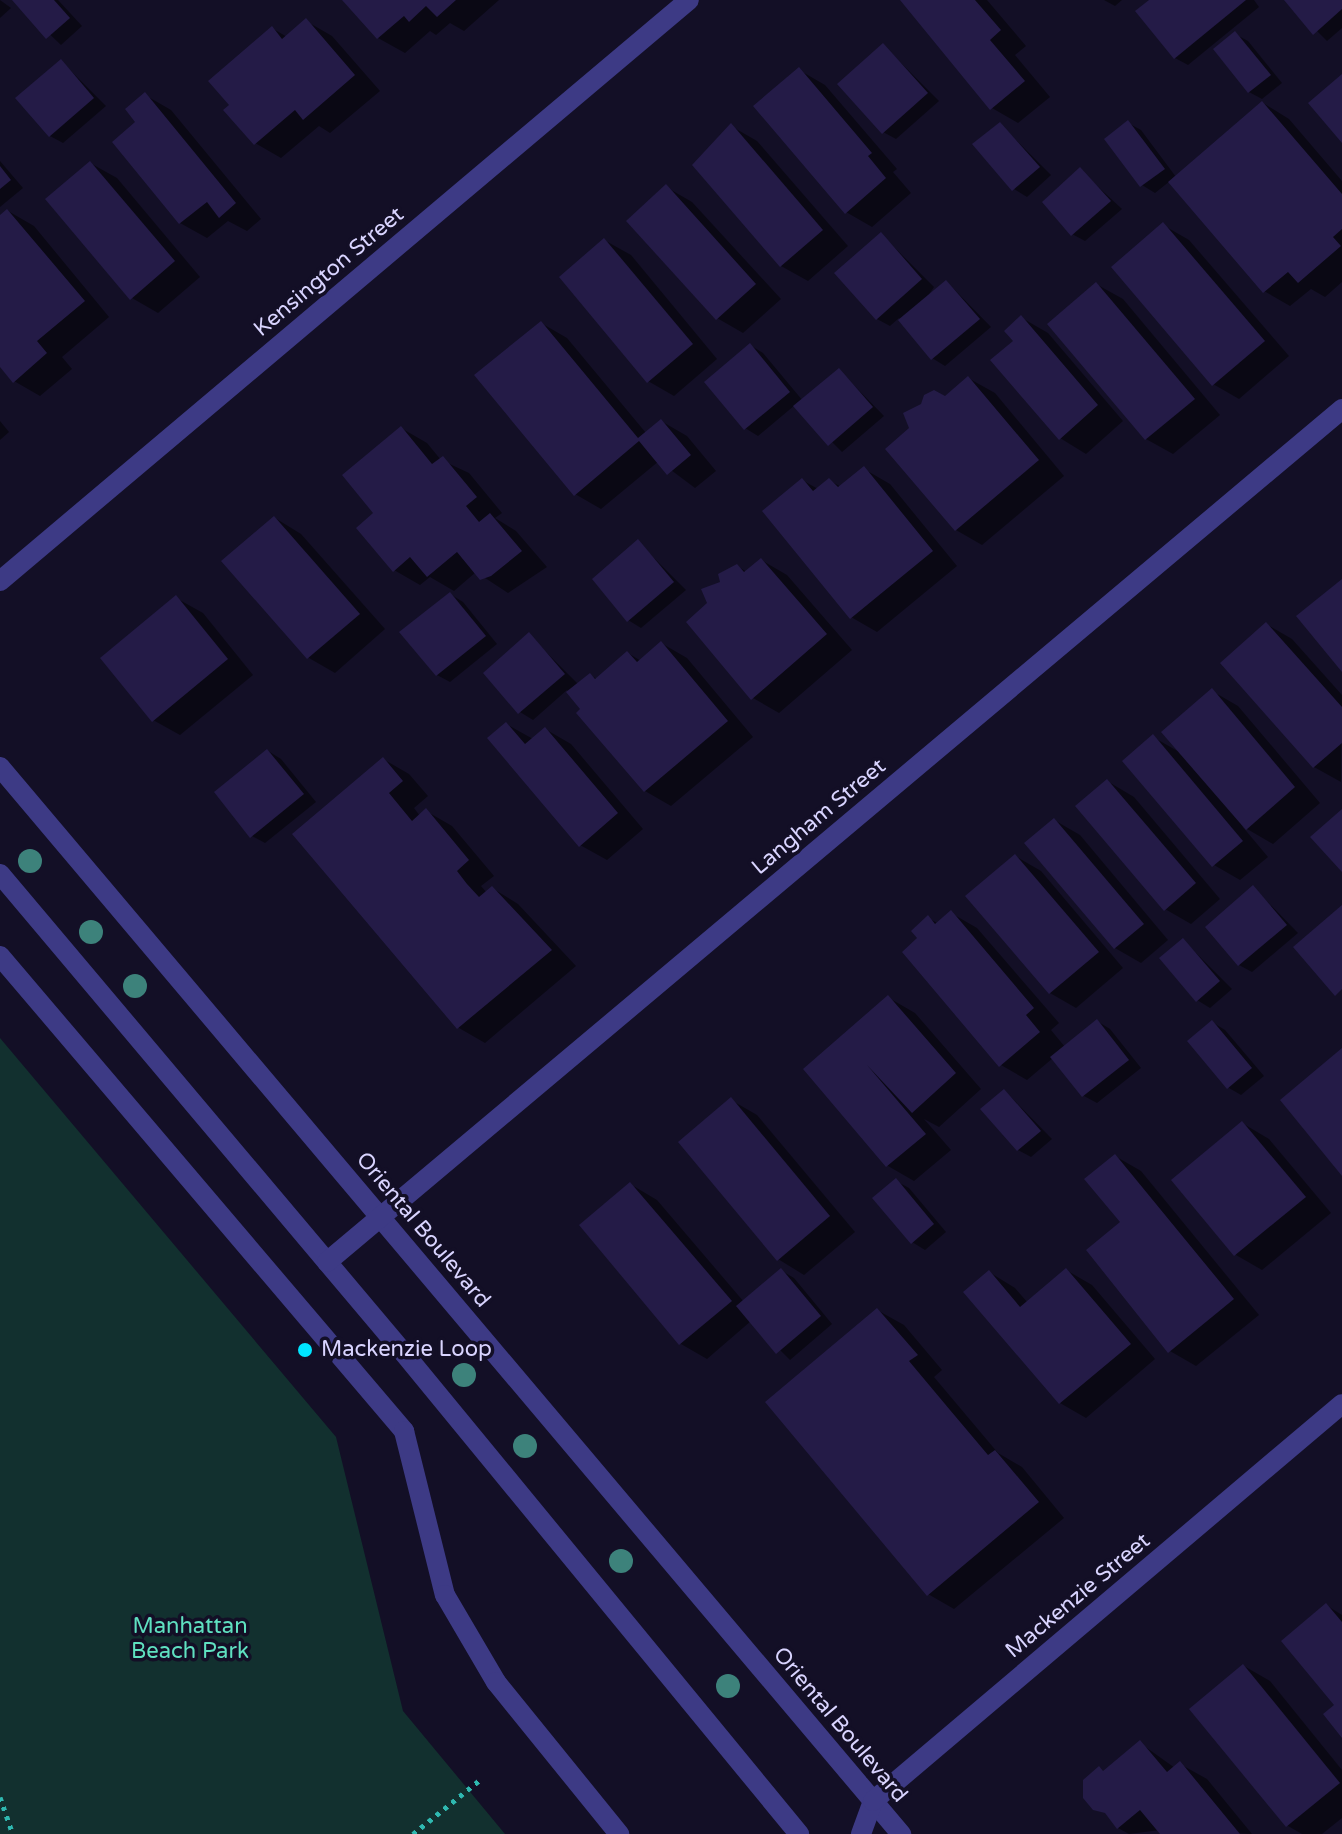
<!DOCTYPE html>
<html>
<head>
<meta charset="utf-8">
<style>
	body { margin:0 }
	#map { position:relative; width:1342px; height:1834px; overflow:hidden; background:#130f26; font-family:"Varela Round",sans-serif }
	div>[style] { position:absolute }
	.green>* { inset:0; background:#12302f }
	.shadow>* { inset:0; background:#0007 }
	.building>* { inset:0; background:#241b47 }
	.path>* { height:5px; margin-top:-2.5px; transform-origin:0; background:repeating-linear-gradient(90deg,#2fb8b0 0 4px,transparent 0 10px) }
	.minor>* { height:20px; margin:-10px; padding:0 10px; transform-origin:10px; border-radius:10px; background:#3d3a85 }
	.trees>* { width:24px; height:24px; margin:-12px; border-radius:50%; background:#3d827b }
	.dots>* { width:22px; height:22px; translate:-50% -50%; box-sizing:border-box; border:4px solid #130f26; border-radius:50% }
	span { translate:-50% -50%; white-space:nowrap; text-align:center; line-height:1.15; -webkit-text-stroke:7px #130f26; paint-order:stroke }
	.street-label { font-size:22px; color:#d9d4ff }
	.poi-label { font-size:22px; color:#d9d4ff }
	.left { translate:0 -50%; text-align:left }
	.park-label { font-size:22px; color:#5fe0c0 }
</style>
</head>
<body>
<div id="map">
	<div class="green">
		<i style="clip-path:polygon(0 1038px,336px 1437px,403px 1711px,505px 1834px,0 1834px)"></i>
	</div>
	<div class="shadow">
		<i style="clip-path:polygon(0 0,11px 8px,0 18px)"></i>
		<i style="clip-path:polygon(14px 0,58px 0,82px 26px,61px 45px)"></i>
		<i style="clip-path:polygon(345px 0,499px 0,464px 31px,450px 23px,436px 35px,430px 31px,405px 53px,378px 38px)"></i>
		<i style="clip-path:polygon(902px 0,987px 0,1026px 46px,1015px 55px,1050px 97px,1018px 123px,992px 108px)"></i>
		<i style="clip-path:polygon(1104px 0,1122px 0,1115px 6px)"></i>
		<i style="clip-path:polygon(1152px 0,1254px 0,1259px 7px,1188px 65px,1175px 58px)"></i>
		<i style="clip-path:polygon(1286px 0,1342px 0,1342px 28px,1327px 41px)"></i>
		<i style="clip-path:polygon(306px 21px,332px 36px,380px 91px,330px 133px,319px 126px,281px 158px,255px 143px,272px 28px,287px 37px)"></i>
		<i style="clip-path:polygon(1235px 34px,1248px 41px,1282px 83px,1262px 99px,1249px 92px)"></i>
		<i style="clip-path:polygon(883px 45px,939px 101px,896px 139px,883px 132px)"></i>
		<i style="clip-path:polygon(61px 61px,106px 106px,63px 143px,50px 136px)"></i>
		<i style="clip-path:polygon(799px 70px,825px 85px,897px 169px,893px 172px,911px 193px,872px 227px,846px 212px)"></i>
		<i style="clip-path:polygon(145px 95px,171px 110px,261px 219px,247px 231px,228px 221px,207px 238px,180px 223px,138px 123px)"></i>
		<i style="clip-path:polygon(1263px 103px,1289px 119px,1342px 181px,1342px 282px,1325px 297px,1311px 289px,1290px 306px,1264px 291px,1170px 181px,1155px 193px,1142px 185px,1128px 123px,1141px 130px,1176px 177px)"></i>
		<i style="clip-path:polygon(1000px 124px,1051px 175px,1027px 197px,1014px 189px)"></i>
		<i style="clip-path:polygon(731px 126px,757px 141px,848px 246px,808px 281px,781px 266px,694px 165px)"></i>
		<i style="clip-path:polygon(0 161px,23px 188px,0 207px)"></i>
		<i style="clip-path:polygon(90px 163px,117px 178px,200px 277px,158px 313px,132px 298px)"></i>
		<i style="clip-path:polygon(1080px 170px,1122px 209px,1085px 241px,1072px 234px)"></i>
		<i style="clip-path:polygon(666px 187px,692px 202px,781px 299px,743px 333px,717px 318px)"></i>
		<i style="clip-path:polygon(8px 211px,34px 226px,109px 317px,62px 357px,72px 369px,40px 396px,14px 381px,0 364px,0 217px)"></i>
		<i style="clip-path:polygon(1163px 225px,1189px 240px,1289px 356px,1239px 399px,1213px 384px)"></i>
		<i style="clip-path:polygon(881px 234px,934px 287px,926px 299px,947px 282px,991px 327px,945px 366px,932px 358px,899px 318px,890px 326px,877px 319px)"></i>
		<i style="clip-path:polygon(604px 240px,631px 255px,717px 359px,674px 396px,648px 381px)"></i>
		<i style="clip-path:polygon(1096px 284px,1123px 299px,1220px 415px,1173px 454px,1146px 439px,1049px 324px)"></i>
		<i style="clip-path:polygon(1022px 318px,1048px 333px,1123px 421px,1086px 454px,1060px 438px,1015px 341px)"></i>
		<i style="clip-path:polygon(541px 323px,567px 338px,646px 433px,661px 421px,687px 436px,716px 471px,695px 488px,659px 461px,601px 509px,575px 494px)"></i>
		<i style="clip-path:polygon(750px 345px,763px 353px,803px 401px,839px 370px,884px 416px,842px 452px,795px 405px,758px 436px,745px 428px)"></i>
		<i style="clip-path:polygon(968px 378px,995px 393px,1064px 476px,982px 545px,956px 530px,945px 398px)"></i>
		<i style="clip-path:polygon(0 421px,9px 432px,0 440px)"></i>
		<i style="clip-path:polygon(401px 428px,427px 443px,441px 460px,469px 473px,502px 513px,495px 518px,516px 531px,547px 567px,508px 593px,476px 572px,454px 591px,430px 577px,420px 585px,394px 570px,376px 514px)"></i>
		<i style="clip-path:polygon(864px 469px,890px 484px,957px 566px,877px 632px,851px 617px,802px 480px,818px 489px,829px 480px,841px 487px)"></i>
		<i style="clip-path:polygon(275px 518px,301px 534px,385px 629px,335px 673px,309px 658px,224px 561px)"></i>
		<i style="clip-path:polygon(638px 542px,686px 590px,641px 628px,628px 620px)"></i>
		<i style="clip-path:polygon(761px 560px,787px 575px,852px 650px,779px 713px,753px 698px,722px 583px,737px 566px,747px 572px)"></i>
		<i style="clip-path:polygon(450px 594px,463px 602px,497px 644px,450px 682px,437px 675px)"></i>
		<i style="clip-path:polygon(176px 598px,203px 613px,253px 675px,180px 735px,153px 720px)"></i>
		<i style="clip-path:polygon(1266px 624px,1292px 639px,1342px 695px,1341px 782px,1314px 767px,1223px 663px)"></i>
		<i style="clip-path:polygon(529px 635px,579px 685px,590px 675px,597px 679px,628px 653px,641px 661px,661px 643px,687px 658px,753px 737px,671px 806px,645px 791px,567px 690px,533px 720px,520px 712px)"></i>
		<i style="clip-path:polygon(1212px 691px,1238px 706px,1320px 803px,1273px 844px,1242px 826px,1268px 857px,1240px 880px,1214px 865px,1153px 737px,1181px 753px)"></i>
		<i style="clip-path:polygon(506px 724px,533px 739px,545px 729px,571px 744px,643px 829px,607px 860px,580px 845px)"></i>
		<i style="clip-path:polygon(268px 751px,281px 759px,316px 802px,265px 843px,252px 836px)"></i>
		<i style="clip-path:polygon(383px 759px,409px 774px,428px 796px,414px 808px,420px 816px,426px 811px,452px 826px,494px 876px,481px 886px,487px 893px,492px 888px,518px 904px,576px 966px,485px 1043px,459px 1028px,295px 834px)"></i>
		<i style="clip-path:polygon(1107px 781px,1134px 797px,1220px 899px,1191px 924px,1165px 909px)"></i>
		<i style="clip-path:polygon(1054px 820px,1080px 835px,1168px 940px,1141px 963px,1115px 948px)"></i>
		<i style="clip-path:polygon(1015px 856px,1041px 871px,1123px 968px,1076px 1008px,1050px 993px)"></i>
		<i style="clip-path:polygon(1254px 888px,1298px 933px,1252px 972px,1239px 965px)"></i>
		<i style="clip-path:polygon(951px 913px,977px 928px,1059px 1023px,1051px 1030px,1065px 1047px,1097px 1021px,1110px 1029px,1141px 1068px,1097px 1103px,1084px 1096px,1053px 1058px,1027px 1080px,1001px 1065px,919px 939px,928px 918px,939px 924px)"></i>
		<i style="clip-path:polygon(1183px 940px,1232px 989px,1210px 1008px,1197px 1000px)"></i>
		<i style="clip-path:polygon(889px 998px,915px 1013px,981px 1089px,939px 1127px,924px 1119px,951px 1150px,914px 1181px,888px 1166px,806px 1070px)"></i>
		<i style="clip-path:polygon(1212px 1022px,1225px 1030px,1264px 1076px,1241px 1095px,1229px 1088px)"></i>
		<i style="clip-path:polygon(1005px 1091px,1052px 1139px,1031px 1157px,1018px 1150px)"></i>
		<i style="clip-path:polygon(731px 1100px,757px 1115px,855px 1232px,804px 1275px,778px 1259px)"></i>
		<i style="clip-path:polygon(1242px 1123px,1269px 1139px,1331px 1213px,1262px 1270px,1236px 1255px)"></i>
		<i style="clip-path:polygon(1115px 1156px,1141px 1171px,1259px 1315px,1196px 1366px,1170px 1351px,1122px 1222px)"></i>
		<i style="clip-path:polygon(896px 1181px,909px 1188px,946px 1232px,925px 1250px,912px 1242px)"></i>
		<i style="clip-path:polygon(630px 1184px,657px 1200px,744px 1302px,782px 1271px,794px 1278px,832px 1324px,790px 1360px,751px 1321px,707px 1359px,681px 1344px,582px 1226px)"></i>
		<i style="clip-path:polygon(1066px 1270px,1092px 1285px,1155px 1359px,1086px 1418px,1060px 1403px,989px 1272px,1015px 1288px,1028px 1303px)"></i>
		<i style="clip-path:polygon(877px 1310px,904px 1325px,942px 1370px,934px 1377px,998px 1453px,1022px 1467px,1064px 1518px,954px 1609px,928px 1594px)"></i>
		<i style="clip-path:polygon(1326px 1605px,1342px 1615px,1342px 1734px,1337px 1705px)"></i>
		<i style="clip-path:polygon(1244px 1666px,1270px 1681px,1342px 1770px,1342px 1818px,1322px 1834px,1302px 1834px,1288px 1826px)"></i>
		<i style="clip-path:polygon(1140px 1743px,1175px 1768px,1180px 1764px,1207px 1779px,1252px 1834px,1160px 1830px,1129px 1834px,1118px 1828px,1103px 1774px)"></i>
	</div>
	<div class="building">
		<i style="clip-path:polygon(12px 0,54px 0,70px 18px,46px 39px)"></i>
		<i style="clip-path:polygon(342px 0,456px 0,437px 17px,426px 6px,409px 22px,404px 16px,377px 39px)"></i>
		<i style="clip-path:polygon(900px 0,975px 0,1001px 30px,990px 40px,1025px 81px,990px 110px)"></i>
		<i style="clip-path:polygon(1149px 0,1246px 0,1174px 59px,1135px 11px)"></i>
		<i style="clip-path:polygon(1284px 0,1342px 0,1342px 9px,1313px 35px)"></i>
		<i style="clip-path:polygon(306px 18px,355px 75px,303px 120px,295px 110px,254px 145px,223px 110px,229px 105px,208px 81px,272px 26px,282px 39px)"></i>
		<i style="clip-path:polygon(1235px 31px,1271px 75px,1248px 93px,1213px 49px)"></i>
		<i style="clip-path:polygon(883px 43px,928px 93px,882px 134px,837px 84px)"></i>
		<i style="clip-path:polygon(61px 59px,94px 98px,49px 137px,15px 98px)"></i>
		<i style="clip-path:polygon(799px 67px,872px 153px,868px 156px,886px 178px,845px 214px,753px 106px)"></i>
		<i style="clip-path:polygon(1342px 74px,1342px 143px,1308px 103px)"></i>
		<i style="clip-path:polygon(145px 92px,236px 203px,219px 218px,207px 202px,179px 224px,112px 142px,135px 122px,125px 109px)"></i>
		<i style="clip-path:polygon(1262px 101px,1342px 194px,1342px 229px,1333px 237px,1341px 246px,1298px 283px,1288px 272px,1263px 293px,1168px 182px)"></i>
		<i style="clip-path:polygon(1128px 120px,1165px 169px,1140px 187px,1104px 139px)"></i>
		<i style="clip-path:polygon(1000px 122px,1040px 167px,1012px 191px,972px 144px)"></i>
		<i style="clip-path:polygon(731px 123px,823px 230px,780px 267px,692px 165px)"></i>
		<i style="clip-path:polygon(90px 161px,175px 261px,130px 300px,45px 199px)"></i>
		<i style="clip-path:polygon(0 166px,11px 180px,0 189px)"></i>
		<i style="clip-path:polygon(1080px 167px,1111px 201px,1071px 236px,1042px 202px)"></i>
		<i style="clip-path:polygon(666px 184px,756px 284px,716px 320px,626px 221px)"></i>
		<i style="clip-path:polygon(7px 209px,85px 301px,37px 341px,47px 353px,13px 383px,0 367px,0 215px)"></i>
		<i style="clip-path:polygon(1163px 222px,1265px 341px,1212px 386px,1111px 267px)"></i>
		<i style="clip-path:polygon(881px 232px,922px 279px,876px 320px,834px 273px)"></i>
		<i style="clip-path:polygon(604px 238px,693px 344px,647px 383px,559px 277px)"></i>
		<i style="clip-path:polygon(946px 280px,980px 319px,931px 360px,898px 320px)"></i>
		<i style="clip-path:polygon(1096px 282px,1195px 399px,1145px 440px,1047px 324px)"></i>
		<i style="clip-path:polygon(1021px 315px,1098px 405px,1059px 440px,990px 360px,1013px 341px,1004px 331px)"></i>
		<i style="clip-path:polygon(541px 321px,638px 438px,661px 419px,691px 455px,667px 475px,639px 441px,574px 496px,474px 375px)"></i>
		<i style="clip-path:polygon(750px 343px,790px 392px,744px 430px,704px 382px)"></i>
		<i style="clip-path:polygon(839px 368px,873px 407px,828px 446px,793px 406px)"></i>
		<i style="clip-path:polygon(968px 376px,1039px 460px,955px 531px,885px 449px,909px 428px,903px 413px,921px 404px,924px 395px,934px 390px,945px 396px)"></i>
		<i style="clip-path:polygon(401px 426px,432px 464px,443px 456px,477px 497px,466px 506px,479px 522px,490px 513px,522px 551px,491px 576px,480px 580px,457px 552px,427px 577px,410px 557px,393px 572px,356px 528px,373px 513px,342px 475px)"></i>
		<i style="clip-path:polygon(864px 466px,933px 551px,850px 619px,762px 511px,802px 478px,813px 491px,829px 478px,838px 487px)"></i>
		<i style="clip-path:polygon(274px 516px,360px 614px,307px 659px,221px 561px)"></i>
		<i style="clip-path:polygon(638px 539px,674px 582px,627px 622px,592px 579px)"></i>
		<i style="clip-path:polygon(761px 558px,827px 634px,751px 700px,686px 622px,707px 603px,701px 589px,720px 582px,718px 574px,737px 564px,744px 572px)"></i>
		<i style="clip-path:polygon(1342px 579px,1342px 672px,1296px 616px)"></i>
		<i style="clip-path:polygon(450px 592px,486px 636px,436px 676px,399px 632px)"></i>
		<i style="clip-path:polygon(176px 595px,228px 659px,152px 722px,100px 658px)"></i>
		<i style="clip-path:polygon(1266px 622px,1342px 707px,1342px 743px,1313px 768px,1220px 663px)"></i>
		<i style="clip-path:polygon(529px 632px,565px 674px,518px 714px,483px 673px)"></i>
		<i style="clip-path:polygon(661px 641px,728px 721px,644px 792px,576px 713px,580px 709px,566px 692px,590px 673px,595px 679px,627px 651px,637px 662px)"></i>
		<i style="clip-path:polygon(1212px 688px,1295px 787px,1246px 830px,1161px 732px)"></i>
		<i style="clip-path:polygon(506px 722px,525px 744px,545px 727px,618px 813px,579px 847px,487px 738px)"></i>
		<i style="clip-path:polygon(1153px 734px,1243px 841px,1212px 867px,1122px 761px)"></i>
		<i style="clip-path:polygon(267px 749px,304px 794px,250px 838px,214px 792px)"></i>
		<i style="clip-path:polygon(383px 757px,403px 781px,389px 793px,412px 821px,426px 808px,469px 860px,457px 871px,467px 884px,479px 897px,492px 886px,552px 950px,457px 1029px,292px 834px)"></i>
		<i style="clip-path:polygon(1107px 779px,1196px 883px,1164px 911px,1075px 806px)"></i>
		<i style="clip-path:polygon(1342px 809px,1342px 872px,1310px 837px)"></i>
		<i style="clip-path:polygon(1054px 818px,1144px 924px,1114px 949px,1024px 843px)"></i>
		<i style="clip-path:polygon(1015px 854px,1099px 952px,1049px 994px,965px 896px)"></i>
		<i style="clip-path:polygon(1253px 885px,1287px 925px,1238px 966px,1205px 927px)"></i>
		<i style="clip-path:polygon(1342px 905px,1342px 989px,1335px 996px,1293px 947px)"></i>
		<i style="clip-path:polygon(951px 910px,1034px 1008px,1026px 1015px,1040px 1032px,999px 1067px,902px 952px,917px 938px,911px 931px,928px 915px,935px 924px)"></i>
		<i style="clip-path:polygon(1183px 938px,1220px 981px,1196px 1002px,1159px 958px)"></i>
		<i style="clip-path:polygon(888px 995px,956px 1073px,912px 1113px,867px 1065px,926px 1134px,886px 1167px,803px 1069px)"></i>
		<i style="clip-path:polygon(1097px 1019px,1129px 1060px,1082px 1097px,1050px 1057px)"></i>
		<i style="clip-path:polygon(1212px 1020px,1252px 1068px,1227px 1089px,1187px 1041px)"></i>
		<i style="clip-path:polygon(1342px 1048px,1342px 1176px,1280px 1100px)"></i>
		<i style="clip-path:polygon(1004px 1089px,1041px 1131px,1017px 1151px,980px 1109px)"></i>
		<i style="clip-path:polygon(731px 1097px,830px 1216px,777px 1261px,678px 1142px)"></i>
		<i style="clip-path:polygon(1242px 1121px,1306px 1197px,1234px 1256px,1171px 1180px)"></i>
		<i style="clip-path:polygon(1115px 1154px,1234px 1299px,1168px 1353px,1086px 1250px,1120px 1222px,1084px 1179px)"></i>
		<i style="clip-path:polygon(896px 1178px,934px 1224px,911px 1244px,872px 1198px)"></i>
		<i style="clip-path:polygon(630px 1182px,732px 1301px,679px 1345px,579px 1225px)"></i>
		<i style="clip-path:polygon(781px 1268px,821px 1316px,776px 1354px,736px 1306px)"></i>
		<i style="clip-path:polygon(1066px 1268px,1131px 1344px,1059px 1404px,963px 1292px,989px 1270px,1020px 1307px)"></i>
		<i style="clip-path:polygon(877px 1308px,918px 1355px,909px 1361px,950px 1410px,988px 1455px,995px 1450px,1039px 1502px,927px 1596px,765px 1402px)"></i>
		<i style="clip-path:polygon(1326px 1603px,1342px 1622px,1342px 1738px,1323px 1714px,1334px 1705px,1281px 1641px)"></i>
		<i style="clip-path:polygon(1243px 1664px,1340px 1783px,1286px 1827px,1189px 1709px)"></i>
		<i style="clip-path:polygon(1140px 1740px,1167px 1772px,1180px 1761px,1240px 1834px,1160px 1834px,1140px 1810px,1117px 1829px,1105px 1813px,1093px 1810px,1083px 1798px,1083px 1780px,1099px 1766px,1103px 1771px)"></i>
	</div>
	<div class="path">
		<i style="left:0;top:1797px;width:39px;rotate:71deg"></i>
		<i style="left:413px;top:1834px;width:87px;rotate:-39deg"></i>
	</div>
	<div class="minor">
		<i style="left:0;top:581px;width:901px;rotate:-40.14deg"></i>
		<i style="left:0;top:767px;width:1397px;rotate:49.82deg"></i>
		<i style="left:0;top:874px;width:625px;rotate:49.87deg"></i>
		<i style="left:403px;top:1352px;width:624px;rotate:50.59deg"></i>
		<i style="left:0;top:956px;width:624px;rotate:49.62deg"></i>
		<i style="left:404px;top:1431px;width:169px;rotate:76deg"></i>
		<i style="left:445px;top:1595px;width:101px;rotate:59.6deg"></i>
		<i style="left:496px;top:1682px;width:196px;rotate:51deg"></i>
		<i style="left:327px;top:1262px;width:1326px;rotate:-40.04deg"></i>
		<i style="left:861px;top:1834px;width:35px;rotate:-70deg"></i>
		<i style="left:873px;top:1801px;width:614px;rotate:-40.25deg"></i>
	</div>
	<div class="trees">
		<i style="left:30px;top:861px"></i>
		<i style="left:91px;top:932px"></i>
		<i style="left:135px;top:986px"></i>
		<i style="left:464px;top:1375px"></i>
		<i style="left:525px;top:1446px"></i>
		<i style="left:621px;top:1561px"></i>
		<i style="left:728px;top:1686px"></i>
	</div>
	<div class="dots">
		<i style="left:305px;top:1350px;background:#00e5ff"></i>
	</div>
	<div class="street-label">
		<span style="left:329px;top:272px;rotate:-40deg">Kensington Street</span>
		<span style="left:819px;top:817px;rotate:-40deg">Langham Street</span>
		<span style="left:423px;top:1230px;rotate:50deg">Oriental Boulevard</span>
		<span style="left:1078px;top:1596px;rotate:-40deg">Mackenzie Street</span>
		<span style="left:840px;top:1725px;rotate:50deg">Oriental Boulevard</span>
	</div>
	<div class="poi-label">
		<span class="left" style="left:321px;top:1350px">Mackenzie Loop</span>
	</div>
	<div class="park-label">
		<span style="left:190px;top:1639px">Manhattan<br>Beach Park</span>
	</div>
</div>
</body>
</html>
